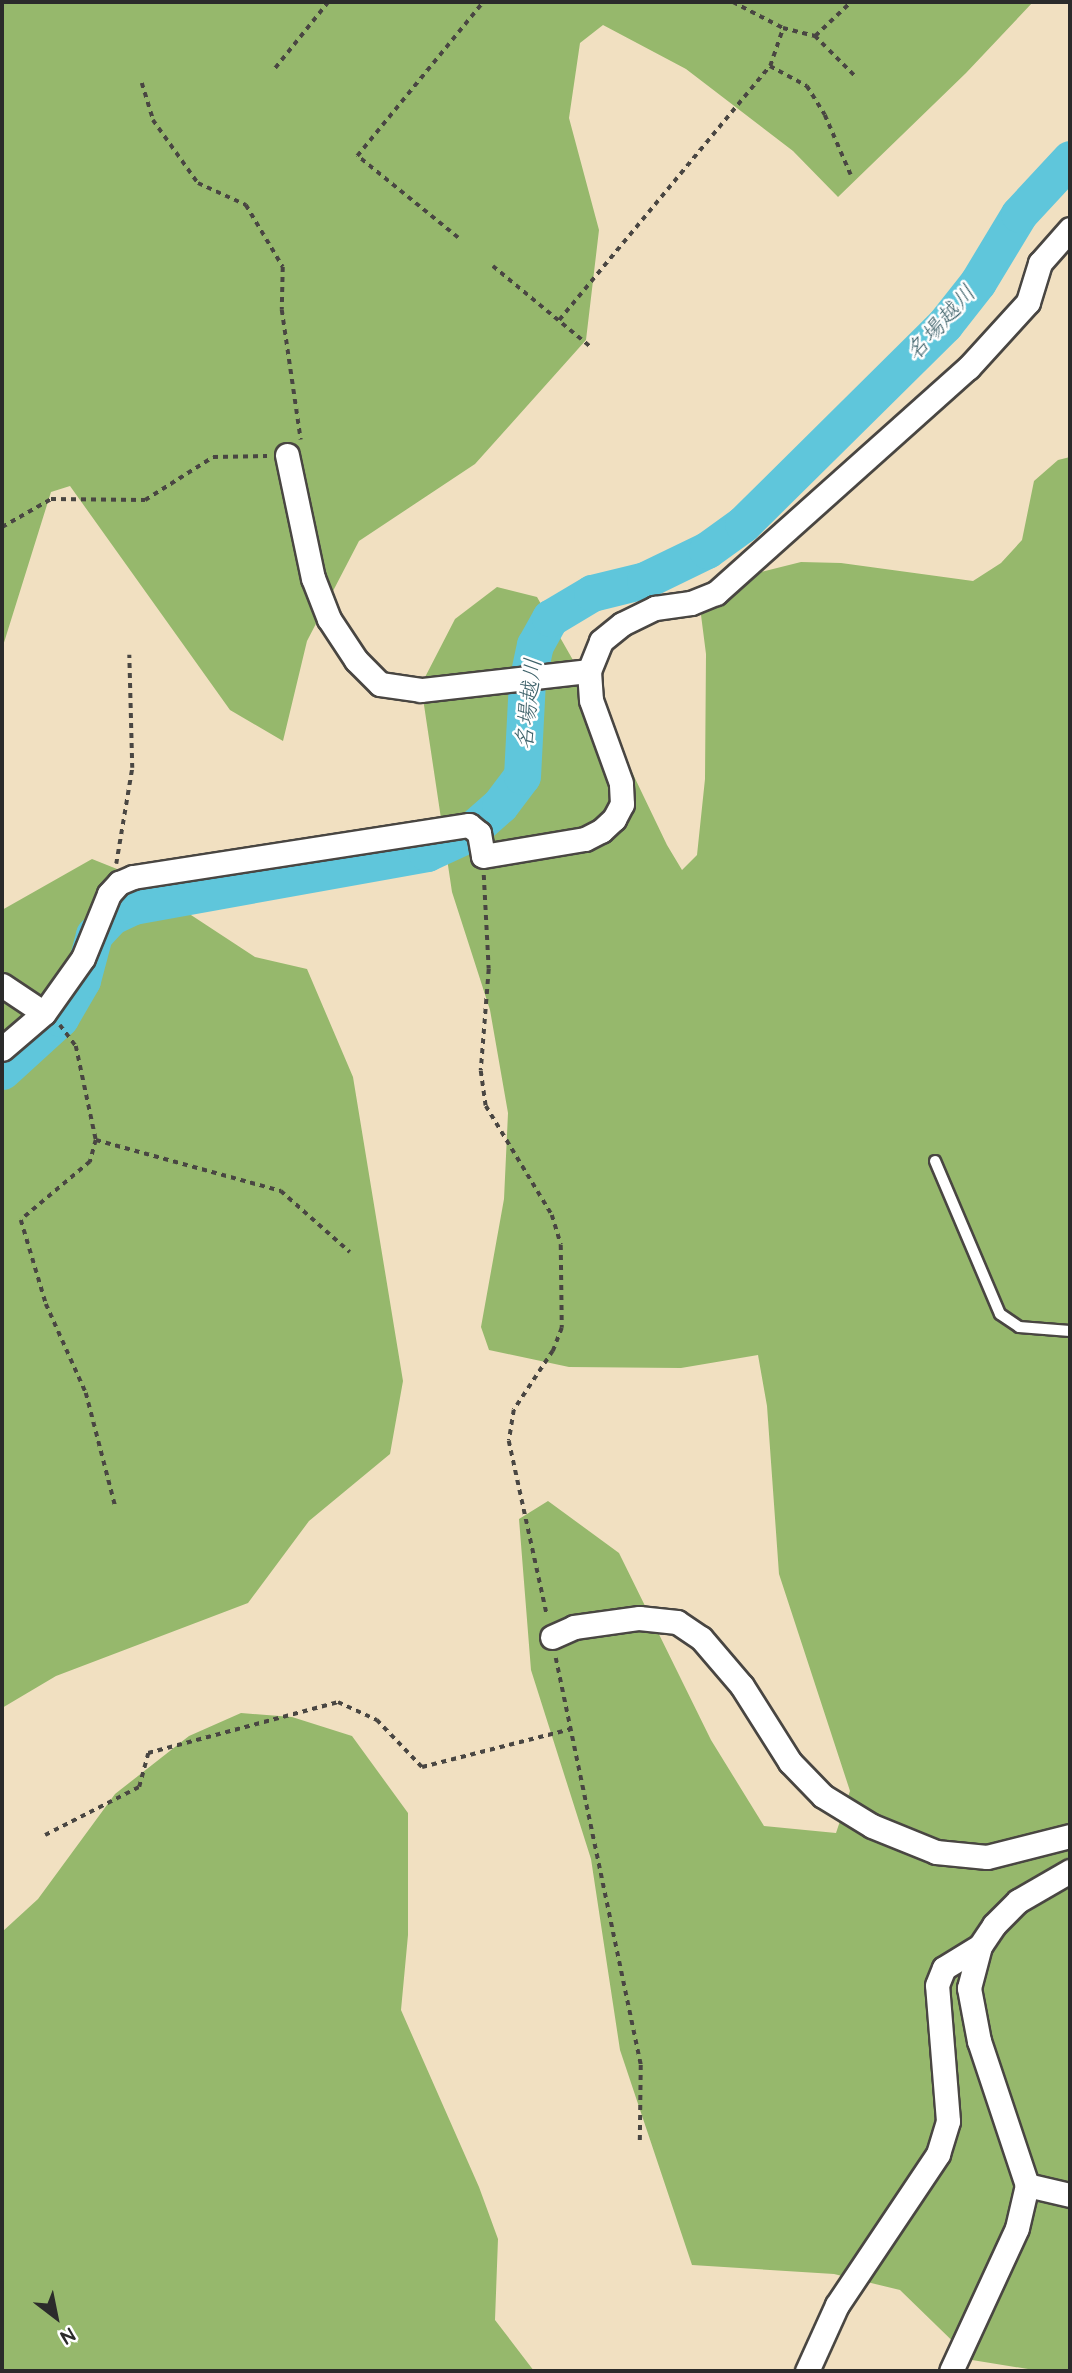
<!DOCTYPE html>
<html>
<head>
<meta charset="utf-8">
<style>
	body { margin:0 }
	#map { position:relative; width:1072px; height:2373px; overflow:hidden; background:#f1e0c1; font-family:"Architects Daughter","Klee One",sans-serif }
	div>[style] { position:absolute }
	.forest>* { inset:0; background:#96b86c }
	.river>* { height:37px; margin:-18.5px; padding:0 18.5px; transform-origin:18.5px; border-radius:18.5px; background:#5fc6db }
	.path>* { height:3.5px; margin-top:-1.75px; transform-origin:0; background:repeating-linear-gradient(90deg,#494642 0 5px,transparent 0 10px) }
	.roads { filter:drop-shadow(2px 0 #494642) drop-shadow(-2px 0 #494642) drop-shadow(0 2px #494642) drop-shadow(0 -2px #494642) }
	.service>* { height:10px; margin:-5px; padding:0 5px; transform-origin:5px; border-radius:5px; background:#fff }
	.minor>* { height:23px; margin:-11.5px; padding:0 11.5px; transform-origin:11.5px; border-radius:11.5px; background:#fff }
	span { translate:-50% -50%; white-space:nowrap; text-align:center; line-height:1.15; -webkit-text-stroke:5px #fff; paint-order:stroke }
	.water-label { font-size:23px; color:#3d6169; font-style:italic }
	.frame { position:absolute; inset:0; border:4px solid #2b2b2b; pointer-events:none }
	.north { position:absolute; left:21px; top:2282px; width:70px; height:70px; -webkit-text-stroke:5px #fff; paint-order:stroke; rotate:148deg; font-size:19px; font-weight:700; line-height:28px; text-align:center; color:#2b2b2b }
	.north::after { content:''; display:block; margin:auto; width:24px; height:32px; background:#2b2b2b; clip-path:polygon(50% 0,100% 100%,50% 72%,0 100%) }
</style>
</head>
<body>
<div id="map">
	<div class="forest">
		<i style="clip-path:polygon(2px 2px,1033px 2px,966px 73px,838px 197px,793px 151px,686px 69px,603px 25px,580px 43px,569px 118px,599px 230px,586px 340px,475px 464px,359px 541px,307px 641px,283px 741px,230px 710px,70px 486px,51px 492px,2px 649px)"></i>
		<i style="clip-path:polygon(1070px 457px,1070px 2371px,1040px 2371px,972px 2360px,900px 2290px,834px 2274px,692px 2265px,620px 2050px,591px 1859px,531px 1670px,519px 1519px,548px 1501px,619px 1553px,711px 1740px,764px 1826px,836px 1833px,850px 1791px,779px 1574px,767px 1406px,758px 1355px,681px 1368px,569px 1367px,489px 1350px,481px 1327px,504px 1199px,508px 1113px,490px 1010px,452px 892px,421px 685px,455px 619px,497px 587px,537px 597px,606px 718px,667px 845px,682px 870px,697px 855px,705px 779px,706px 654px,701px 615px,737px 578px,801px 562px,841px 563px,973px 581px,1001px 563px,1022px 540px,1034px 481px,1058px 460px)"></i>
		<i style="clip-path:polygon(92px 859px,127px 873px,255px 957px,307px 969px,353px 1077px,403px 1381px,390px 1454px,309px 1521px,248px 1603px,56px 1676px,2px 1708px,2px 910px)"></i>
		<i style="clip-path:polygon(241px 1713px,292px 1717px,352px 1736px,408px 1813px,408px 1935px,401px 2010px,479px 2187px,498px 2239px,495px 2320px,534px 2371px,2px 2371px,2px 1932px,38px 1899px,115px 1794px,189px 1736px)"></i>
	</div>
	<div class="river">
		<i style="left:2px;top:1071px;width:79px;rotate:-42.4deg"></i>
		<i style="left:60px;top:1018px;width:44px;rotate:-59.9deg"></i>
		<i style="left:82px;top:980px;width:47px;rotate:-75.1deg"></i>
		<i style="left:94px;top:935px;width:26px;rotate:-47deg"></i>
		<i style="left:112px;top:916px;width:23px;rotate:-25deg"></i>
		<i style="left:133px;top:906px;width:299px;rotate:-10.2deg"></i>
		<i style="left:427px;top:853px;width:43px;rotate:-24.8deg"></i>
		<i style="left:466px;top:835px;width:45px;rotate:-41.4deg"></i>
		<i style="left:500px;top:805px;width:36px;rotate:-53deg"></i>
		<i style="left:522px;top:776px;width:94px;rotate:-87deg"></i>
		<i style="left:527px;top:682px;width:38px;rotate:-78deg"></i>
		<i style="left:535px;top:645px;width:31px;rotate:-61deg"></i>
		<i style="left:550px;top:618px;width:49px;rotate:-30.8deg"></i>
		<i style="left:592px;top:593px;width:55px;rotate:-13.8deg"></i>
		<i style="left:645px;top:580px;width:69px;rotate:-25.8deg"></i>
		<i style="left:707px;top:550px;width:44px;rotate:-35.8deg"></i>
		<i style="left:743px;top:524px;width:284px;rotate:-44.7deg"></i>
		<i style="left:945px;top:324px;width:53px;rotate:-51.8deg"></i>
		<i style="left:978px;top:282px;width:79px;rotate:-58.9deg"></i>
		<i style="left:1019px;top:214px;width:75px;rotate:-47.2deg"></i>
	</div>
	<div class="path">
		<i style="left:733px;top:2px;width:56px;rotate:27.5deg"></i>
		<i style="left:783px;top:28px;width:33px;rotate:14deg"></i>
		<i style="left:815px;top:36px;width:58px;rotate:45deg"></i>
		<i style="left:815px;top:36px;width:50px;rotate:-43.4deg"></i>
		<i style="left:770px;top:66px;width:42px;rotate:28.4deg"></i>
		<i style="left:807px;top:86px;width:34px;rotate:58deg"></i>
		<i style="left:825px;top:115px;width:65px;rotate:66.6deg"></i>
		<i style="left:275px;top:68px;width:85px;rotate:-51.2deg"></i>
		<i style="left:142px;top:83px;width:39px;rotate:73deg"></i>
		<i style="left:153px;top:120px;width:77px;rotate:54.5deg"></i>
		<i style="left:198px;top:183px;width:53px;rotate:24.6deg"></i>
		<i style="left:246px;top:205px;width:72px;rotate:59.2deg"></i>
		<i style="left:283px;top:267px;width:43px;rotate:91.3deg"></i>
		<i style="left:282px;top:310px;width:131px;rotate:81.7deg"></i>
		<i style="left:458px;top:238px;width:130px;rotate:-140.9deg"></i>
		<i style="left:357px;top:156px;width:199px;rotate:-50.7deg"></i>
		<i style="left:493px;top:266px;width:129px;rotate:39.6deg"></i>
		<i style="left:559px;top:320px;width:330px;rotate:-50.3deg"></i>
		<i style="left:770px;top:66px;width:40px;rotate:-71.1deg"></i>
		<i style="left:2px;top:527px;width:56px;rotate:-29.7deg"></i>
		<i style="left:51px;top:499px;width:94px;rotate:0.6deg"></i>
		<i style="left:145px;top:500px;width:80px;rotate:-32.3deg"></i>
		<i style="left:213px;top:457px;width:54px;rotate:-1.1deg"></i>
		<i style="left:116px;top:864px;width:97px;rotate:-80.5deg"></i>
		<i style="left:132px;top:768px;width:113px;rotate:-91.5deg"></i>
		<i style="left:484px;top:875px;width:94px;rotate:87deg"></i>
		<i style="left:489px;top:969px;width:102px;rotate:94.5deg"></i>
		<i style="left:481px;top:1071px;width:35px;rotate:82deg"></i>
		<i style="left:486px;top:1106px;width:127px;rotate:58.8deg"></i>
		<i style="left:552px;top:1215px;width:31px;rotate:73deg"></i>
		<i style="left:561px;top:1245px;width:83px;rotate:89.3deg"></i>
		<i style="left:562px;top:1328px;width:25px;rotate:111deg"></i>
		<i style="left:553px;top:1351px;width:71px;rotate:123.5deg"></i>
		<i style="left:514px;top:1410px;width:31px;rotate:99deg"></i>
		<i style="left:509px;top:1441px;width:179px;rotate:77.7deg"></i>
		<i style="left:60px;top:1025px;width:26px;rotate:53deg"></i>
		<i style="left:76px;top:1046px;width:96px;rotate:78deg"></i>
		<i style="left:96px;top:1140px;width:23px;rotate:105deg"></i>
		<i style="left:90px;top:1162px;width:90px;rotate:140deg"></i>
		<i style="left:21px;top:1220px;width:88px;rotate:73.4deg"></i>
		<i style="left:46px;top:1304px;width:98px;rotate:65.8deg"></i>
		<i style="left:86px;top:1393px;width:116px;rotate:75.5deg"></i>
		<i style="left:96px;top:1140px;width:192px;rotate:15.4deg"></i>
		<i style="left:281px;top:1191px;width:92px;rotate:41.5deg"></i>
		<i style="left:556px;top:1658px;width:416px;rotate:78.2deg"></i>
		<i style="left:641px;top:2065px;width:77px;rotate:90.7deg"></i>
		<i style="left:45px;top:1835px;width:106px;rotate:-27.1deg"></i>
		<i style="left:139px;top:1787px;width:35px;rotate:-75deg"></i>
		<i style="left:148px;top:1753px;width:197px;rotate:-15deg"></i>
		<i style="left:338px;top:1702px;width:43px;rotate:24.8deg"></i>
		<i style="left:377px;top:1720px;width:65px;rotate:46.2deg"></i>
		<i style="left:422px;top:1767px;width:154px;rotate:-14.3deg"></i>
	</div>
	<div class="roads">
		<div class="service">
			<i style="left:935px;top:1161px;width:166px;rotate:67deg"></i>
			<i style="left:1000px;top:1314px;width:23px;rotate:34deg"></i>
			<i style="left:1019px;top:1327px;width:51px;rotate:4.5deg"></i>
		</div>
		<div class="minor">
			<i style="left:287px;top:455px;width:126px;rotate:78.1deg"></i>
			<i style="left:313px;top:578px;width:44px;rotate:68.7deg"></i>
			<i style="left:329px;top:619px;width:49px;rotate:56.6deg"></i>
			<i style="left:356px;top:660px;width:34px;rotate:45deg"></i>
			<i style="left:380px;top:684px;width:41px;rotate:8.3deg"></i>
			<i style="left:421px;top:690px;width:169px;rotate:-6.5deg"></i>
			<i style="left:2px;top:985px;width:50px;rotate:33.7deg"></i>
			<i style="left:2px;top:1049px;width:55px;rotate:-40.6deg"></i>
			<i style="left:44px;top:1013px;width:67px;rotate:-54.7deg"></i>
			<i style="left:83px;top:958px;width:69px;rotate:-67.9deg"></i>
			<i style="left:109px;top:894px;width:15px;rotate:-48deg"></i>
			<i style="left:119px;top:883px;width:15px;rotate:-23deg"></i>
			<i style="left:133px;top:877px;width:340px;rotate:-8.8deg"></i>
			<i style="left:469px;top:825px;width:13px;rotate:39deg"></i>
			<i style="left:479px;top:833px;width:23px;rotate:80deg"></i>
			<i style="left:483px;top:856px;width:103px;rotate:-9.5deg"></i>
			<i style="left:585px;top:839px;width:18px;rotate:-27deg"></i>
			<i style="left:601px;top:831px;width:18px;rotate:-43deg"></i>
			<i style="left:614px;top:819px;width:17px;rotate:-62deg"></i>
			<i style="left:622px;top:804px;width:21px;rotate:-93deg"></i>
			<i style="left:621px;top:783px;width:88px;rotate:-109.9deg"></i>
			<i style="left:591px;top:700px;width:29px;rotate:-94deg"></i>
			<i style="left:589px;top:671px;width:32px;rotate:-68deg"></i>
			<i style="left:601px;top:641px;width:27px;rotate:-39deg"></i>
			<i style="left:622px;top:624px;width:37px;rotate:-26deg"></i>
			<i style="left:655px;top:608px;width:36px;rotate:-8deg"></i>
			<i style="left:691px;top:603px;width:27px;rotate:-22deg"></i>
			<i style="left:716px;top:593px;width:338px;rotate:-41.8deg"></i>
			<i style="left:968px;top:368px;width:89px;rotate:-47.7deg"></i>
			<i style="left:1028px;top:302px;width:41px;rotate:-72.9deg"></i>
			<i style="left:1040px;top:263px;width:45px;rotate:-48.6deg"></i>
			<i style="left:552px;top:1637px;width:24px;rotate:-24deg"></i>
			<i style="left:574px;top:1627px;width:66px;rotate:-7.9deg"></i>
			<i style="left:639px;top:1618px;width:38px;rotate:6deg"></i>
			<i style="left:677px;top:1622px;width:29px;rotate:34deg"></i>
			<i style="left:701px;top:1638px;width:63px;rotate:49.5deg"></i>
			<i style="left:742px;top:1686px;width:90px;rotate:57.7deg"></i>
			<i style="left:790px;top:1762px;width:47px;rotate:45.9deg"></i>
			<i style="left:823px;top:1796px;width:57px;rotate:31.5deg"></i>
			<i style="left:872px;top:1826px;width:69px;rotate:22.1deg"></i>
			<i style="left:936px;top:1852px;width:51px;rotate:5.6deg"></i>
			<i style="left:987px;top:1857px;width:86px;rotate:-14.2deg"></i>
			<i style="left:1027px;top:2185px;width:44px;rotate:13.1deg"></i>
			<i style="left:807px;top:2371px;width:72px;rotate:-65.6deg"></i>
			<i style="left:837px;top:2305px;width:182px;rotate:-56.2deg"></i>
			<i style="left:938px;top:2154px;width:34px;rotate:-73deg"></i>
			<i style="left:948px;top:2121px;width:136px;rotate:-94.6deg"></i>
			<i style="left:937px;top:1985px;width:18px;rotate:-68deg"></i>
			<i style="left:944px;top:1968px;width:42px;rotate:-31.4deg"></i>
			<i style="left:951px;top:2371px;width:157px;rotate:-65.2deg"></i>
			<i style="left:1017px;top:2228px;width:44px;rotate:-76.9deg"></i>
			<i style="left:1027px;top:2185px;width:152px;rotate:-108.4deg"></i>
			<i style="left:979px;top:2041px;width:54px;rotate:-100.7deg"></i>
			<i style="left:969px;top:1988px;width:43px;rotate:-75.3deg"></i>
			<i style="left:980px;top:1946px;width:25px;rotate:-56deg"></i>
			<i style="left:994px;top:1925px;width:34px;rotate:-45deg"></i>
			<i style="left:1018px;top:1901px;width:60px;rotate:-30deg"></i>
		</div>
	</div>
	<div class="water-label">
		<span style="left:941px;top:323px;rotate:-48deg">名場越川</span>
		<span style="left:529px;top:704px;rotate:-84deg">名場越川</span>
	</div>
	<div class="frame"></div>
	<div class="north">N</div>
</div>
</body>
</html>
